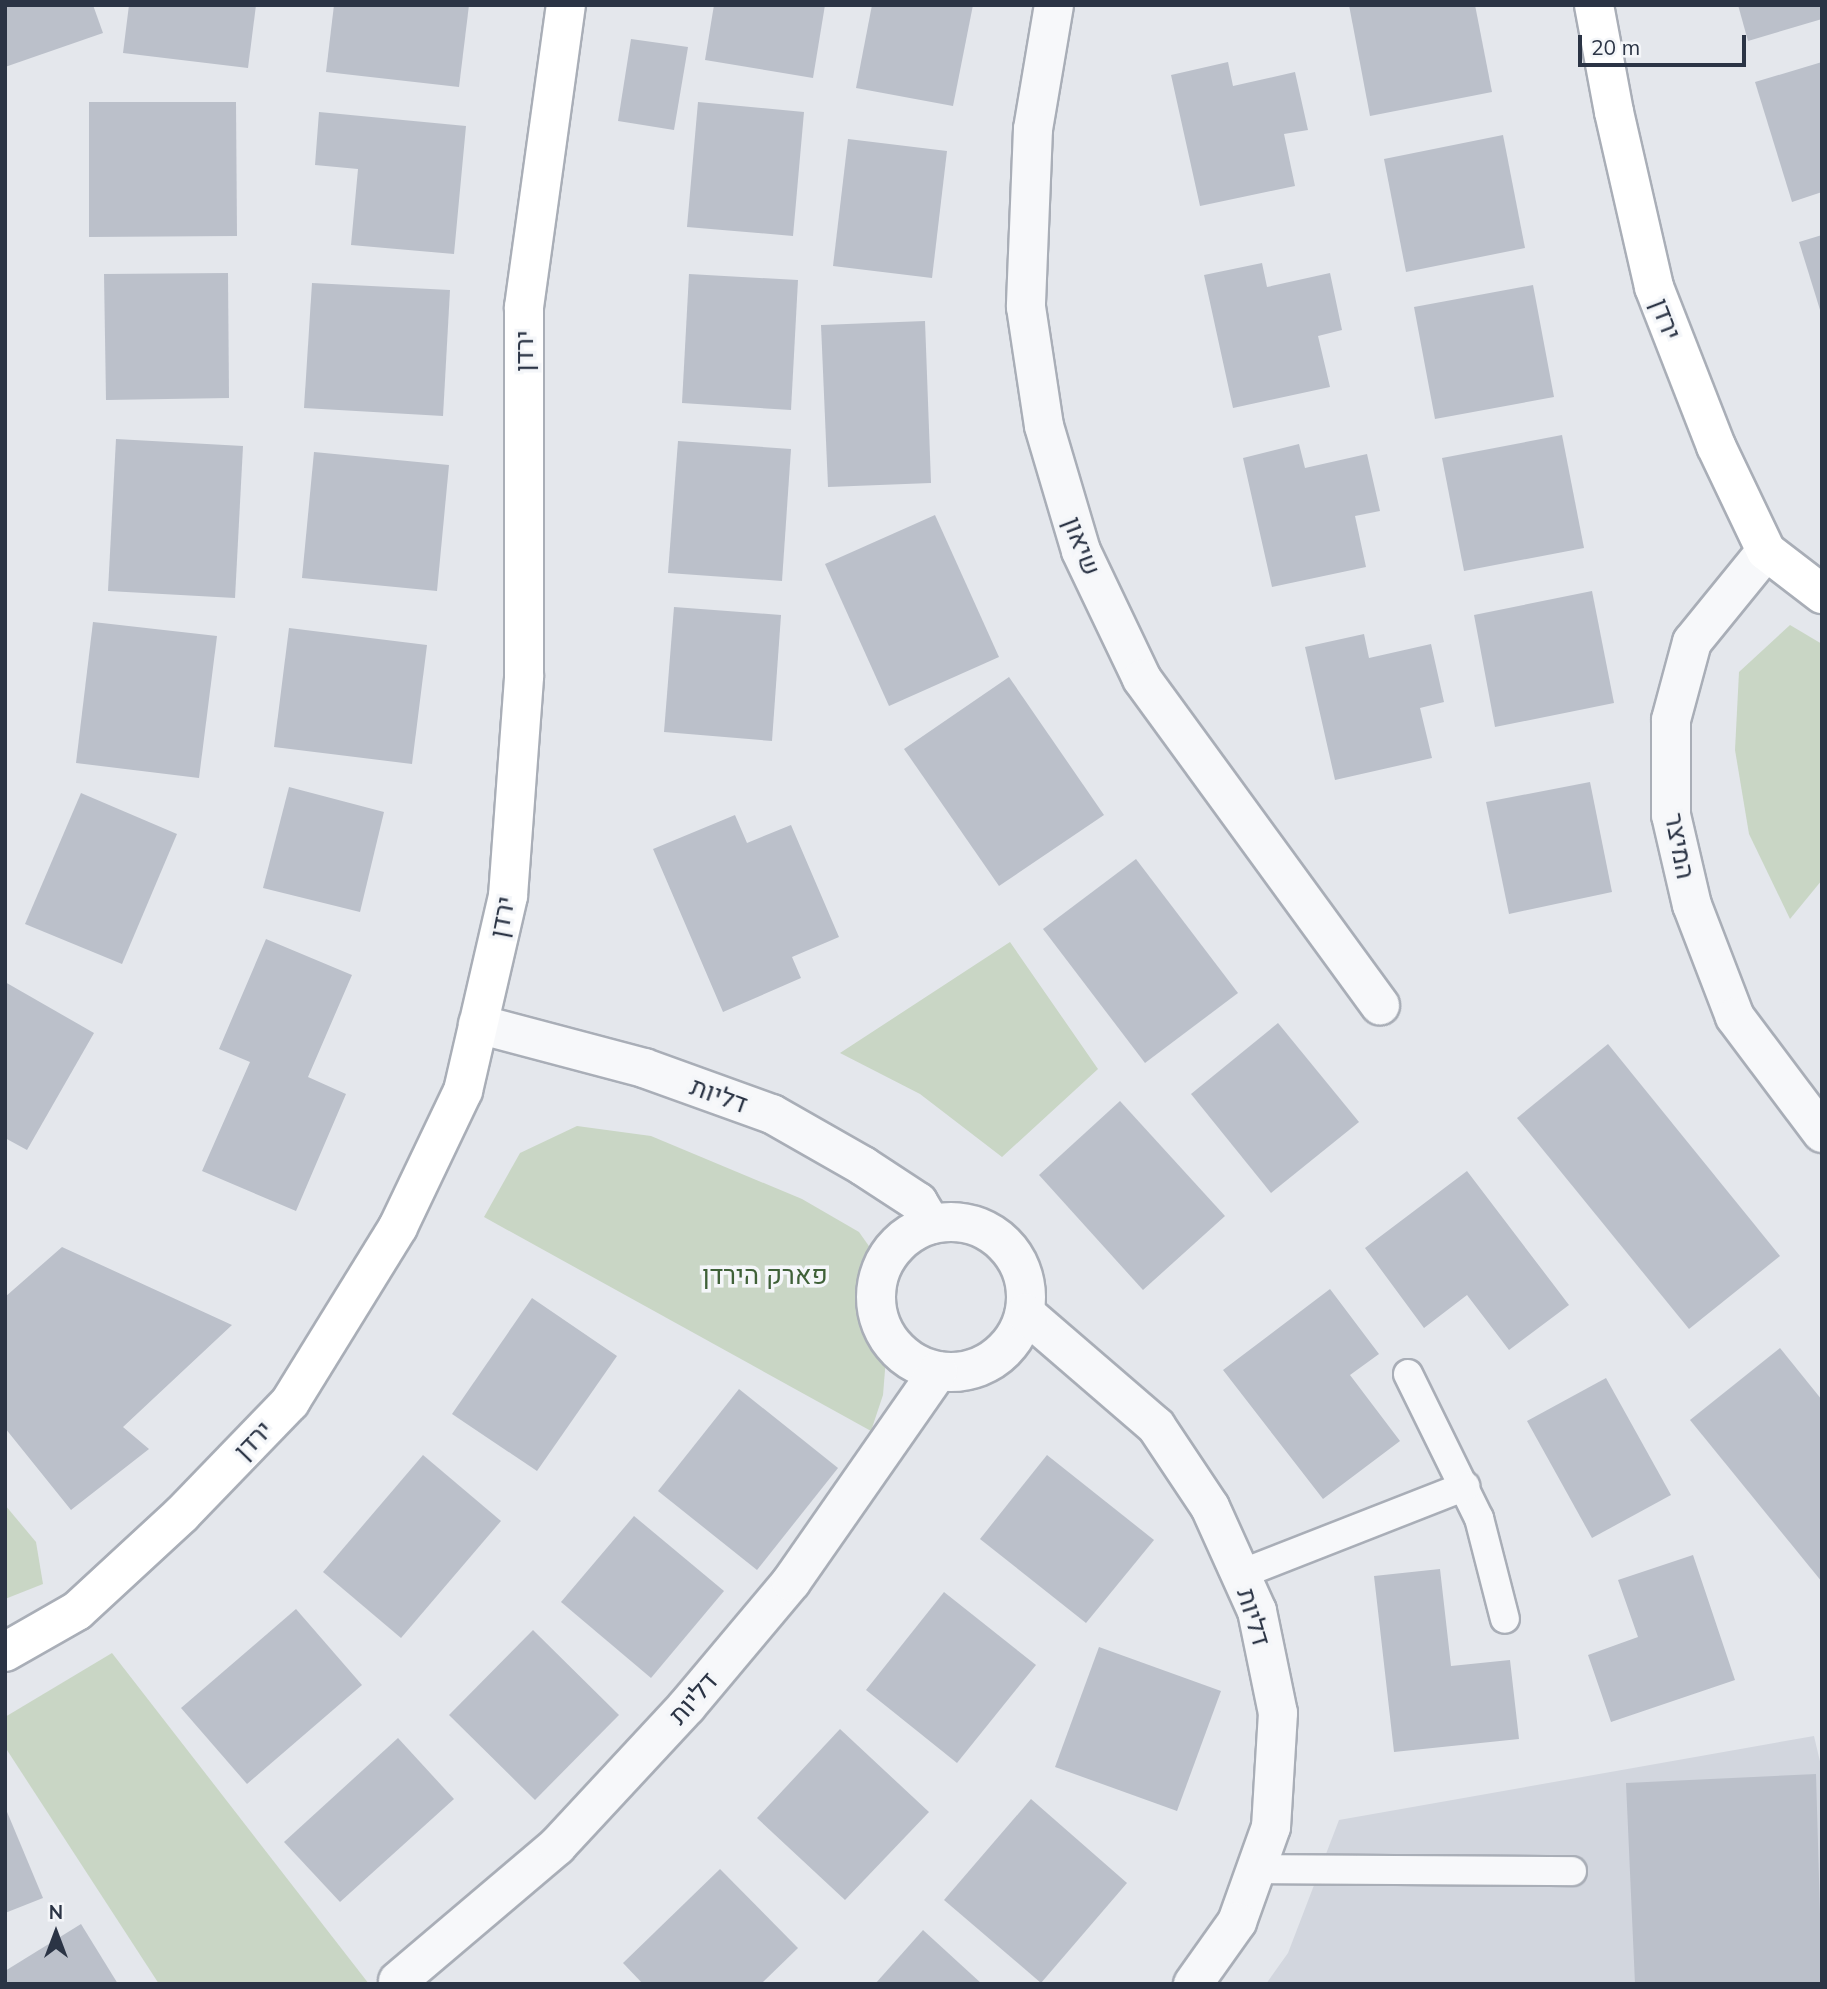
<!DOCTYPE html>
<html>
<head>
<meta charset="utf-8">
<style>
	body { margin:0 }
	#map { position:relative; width:1827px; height:1989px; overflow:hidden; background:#e4e7ec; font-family:Mulish,Heebo,sans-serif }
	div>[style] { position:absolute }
	.built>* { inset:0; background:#d2d6de }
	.green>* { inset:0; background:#c9d6c5 }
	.building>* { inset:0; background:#bbc0ca }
	.roads { filter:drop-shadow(2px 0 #a9aeb7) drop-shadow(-2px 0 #a9aeb7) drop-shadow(0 2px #a9aeb7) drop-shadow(0 -2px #a9aeb7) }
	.lane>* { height:28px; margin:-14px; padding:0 14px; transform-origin:14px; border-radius:14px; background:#f7f8fa }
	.street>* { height:38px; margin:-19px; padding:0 19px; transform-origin:19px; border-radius:19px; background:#f7f8fa }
	.street>.ring { margin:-19px; padding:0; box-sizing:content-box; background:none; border:38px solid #f7f8fa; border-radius:50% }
	.secondary>* { height:38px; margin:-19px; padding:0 19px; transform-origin:19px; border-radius:19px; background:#fff }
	span { translate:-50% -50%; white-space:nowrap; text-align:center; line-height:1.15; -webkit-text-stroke:7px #f4f6f9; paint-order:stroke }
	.street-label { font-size:26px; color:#2b3445 }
	.park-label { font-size:26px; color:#3f6138 }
	.frame { position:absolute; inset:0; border:7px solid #2b3445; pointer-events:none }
	.north { position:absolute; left:21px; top:1898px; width:70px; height:70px; -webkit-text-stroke:5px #f4f6f9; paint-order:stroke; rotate:0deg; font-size:19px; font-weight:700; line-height:28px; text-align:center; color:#2b3445 }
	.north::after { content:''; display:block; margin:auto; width:24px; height:32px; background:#2b3445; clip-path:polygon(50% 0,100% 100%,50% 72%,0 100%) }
	.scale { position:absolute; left:1578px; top:35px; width:168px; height:32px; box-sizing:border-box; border:4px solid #2b3445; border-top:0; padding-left:9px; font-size:21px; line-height:24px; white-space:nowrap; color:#2b3445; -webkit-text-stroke:5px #f4f6f9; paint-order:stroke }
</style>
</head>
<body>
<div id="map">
	<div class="built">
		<i style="clip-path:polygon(1814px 1736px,1822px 1770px,1822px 1984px,1266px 1984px,1288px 1953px,1339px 1820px)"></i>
	</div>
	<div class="green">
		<i style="clip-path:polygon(1790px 625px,1822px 644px,1822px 880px,1790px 919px,1749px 834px,1735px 750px,1739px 672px)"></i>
		<i style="clip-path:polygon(1010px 942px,1098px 1069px,1002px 1157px,920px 1094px,840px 1053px)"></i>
		<i style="clip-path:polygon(577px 1126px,651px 1136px,802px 1199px,859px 1232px,883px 1266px,888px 1333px,883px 1395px,871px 1431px,484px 1217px,520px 1153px)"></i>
		<i style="clip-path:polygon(5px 1505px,36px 1542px,43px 1584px,5px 1599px)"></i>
		<i style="clip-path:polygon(112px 1653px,369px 1984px,159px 1984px,5px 1747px,5px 1717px)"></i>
	</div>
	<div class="building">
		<i style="clip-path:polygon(5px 5px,93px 5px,103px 33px,5px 67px)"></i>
		<i style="clip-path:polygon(129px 5px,256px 5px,248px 68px,123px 53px)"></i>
		<i style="clip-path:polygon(334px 5px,469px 5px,459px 87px,326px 72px)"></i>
		<i style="clip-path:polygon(714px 5px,825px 5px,813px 78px,705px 60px)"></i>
		<i style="clip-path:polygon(872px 5px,973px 5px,953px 106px,856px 88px)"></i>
		<i style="clip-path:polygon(1349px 5px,1475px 5px,1492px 92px,1370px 116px)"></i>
		<i style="clip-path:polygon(1738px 5px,1822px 5px,1822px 19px,1748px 41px)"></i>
		<i style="clip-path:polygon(631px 39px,688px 47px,674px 130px,618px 121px)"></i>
		<i style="clip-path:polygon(1228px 62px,1233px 86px,1295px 72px,1308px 130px,1284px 134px,1295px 186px,1200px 206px,1171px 75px)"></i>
		<i style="clip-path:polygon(1822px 62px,1822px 192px,1792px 202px,1755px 82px)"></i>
		<i style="clip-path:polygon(89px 102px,236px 102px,237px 236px,89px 237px)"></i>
		<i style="clip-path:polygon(698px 102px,804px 112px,793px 236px,687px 227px)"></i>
		<i style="clip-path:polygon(319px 112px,466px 126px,454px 254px,351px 245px,358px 169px,315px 165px)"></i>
		<i style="clip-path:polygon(1503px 135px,1525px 248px,1406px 272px,1384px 159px)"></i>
		<i style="clip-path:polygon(848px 139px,947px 151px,932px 278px,833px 266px)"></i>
		<i style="clip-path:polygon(1822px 235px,1822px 313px,1821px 313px,1799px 242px)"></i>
		<i style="clip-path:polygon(1262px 263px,1267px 287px,1330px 273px,1342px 330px,1318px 336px,1330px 387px,1233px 408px,1204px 275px)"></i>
		<i style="clip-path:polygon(228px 273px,229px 398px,106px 400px,104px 274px)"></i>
		<i style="clip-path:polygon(689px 274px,798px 280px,791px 410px,682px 403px)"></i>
		<i style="clip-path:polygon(312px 283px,450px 290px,443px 416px,304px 408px)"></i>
		<i style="clip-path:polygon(1533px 285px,1554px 397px,1435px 419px,1414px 307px)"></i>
		<i style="clip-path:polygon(925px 321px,931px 483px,828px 487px,821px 325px)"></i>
		<i style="clip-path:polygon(1562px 435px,1584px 548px,1464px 571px,1442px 458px)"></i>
		<i style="clip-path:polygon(116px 439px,243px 446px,235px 598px,108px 591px)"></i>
		<i style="clip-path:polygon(678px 441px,791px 449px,782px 581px,668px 573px)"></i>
		<i style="clip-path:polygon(1299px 444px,1305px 468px,1367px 454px,1380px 511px,1355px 516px,1366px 567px,1272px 587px,1243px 458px)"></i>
		<i style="clip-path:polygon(314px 452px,449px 465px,437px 591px,302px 578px)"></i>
		<i style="clip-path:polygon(935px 515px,999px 657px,889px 706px,825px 564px)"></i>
		<i style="clip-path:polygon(1592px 591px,1614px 703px,1495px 727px,1474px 615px)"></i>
		<i style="clip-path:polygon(674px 607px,781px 615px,772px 741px,664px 732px)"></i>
		<i style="clip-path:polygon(93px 622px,217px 636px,199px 778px,76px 763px)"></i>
		<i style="clip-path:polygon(289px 628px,427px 645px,412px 764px,274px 747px)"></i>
		<i style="clip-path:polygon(1364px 634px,1369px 658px,1431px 644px,1444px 702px,1420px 708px,1432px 758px,1335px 780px,1305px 647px)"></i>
		<i style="clip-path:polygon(1009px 677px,1104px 815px,999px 886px,904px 749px)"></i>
		<i style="clip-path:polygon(1590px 782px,1612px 892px,1509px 914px,1486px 802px)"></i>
		<i style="clip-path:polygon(289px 787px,384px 812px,360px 912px,263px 888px)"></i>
		<i style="clip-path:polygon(81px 793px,177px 834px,122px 964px,25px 924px)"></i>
		<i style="clip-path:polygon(735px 815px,747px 843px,791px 825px,839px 937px,792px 957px,801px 978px,723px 1012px,653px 849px)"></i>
		<i style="clip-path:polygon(1136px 859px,1238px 993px,1145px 1063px,1043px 929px)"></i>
		<i style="clip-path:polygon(266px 939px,352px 975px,308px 1077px,346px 1094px,296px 1211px,202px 1171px,250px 1062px,219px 1049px)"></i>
		<i style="clip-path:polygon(5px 982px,94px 1033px,27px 1150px,5px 1138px)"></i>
		<i style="clip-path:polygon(1278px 1023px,1359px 1122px,1271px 1193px,1191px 1094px)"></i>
		<i style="clip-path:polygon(1608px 1044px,1780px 1256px,1689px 1329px,1517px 1118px)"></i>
		<i style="clip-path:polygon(1120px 1101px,1225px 1216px,1143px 1290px,1039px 1175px)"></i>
		<i style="clip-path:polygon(1467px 1171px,1569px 1305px,1509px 1350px,1467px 1295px,1424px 1328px,1365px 1248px)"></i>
		<i style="clip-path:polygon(62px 1247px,232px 1325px,123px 1427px,149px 1449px,71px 1510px,5px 1428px,5px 1297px)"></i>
		<i style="clip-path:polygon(1330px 1289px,1379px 1354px,1350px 1375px,1400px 1441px,1323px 1499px,1223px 1370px)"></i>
		<i style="clip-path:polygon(532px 1298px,617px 1356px,537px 1471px,452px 1414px)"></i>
		<i style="clip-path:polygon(1780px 1348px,1822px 1400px,1822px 1582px,1690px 1420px)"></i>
		<i style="clip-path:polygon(1606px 1378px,1671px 1495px,1592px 1538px,1527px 1421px)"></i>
		<i style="clip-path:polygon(739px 1389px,838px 1468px,757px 1570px,658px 1491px)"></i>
		<i style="clip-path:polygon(423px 1455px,501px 1521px,401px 1638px,323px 1572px)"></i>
		<i style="clip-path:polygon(1047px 1455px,1154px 1540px,1086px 1623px,980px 1539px)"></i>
		<i style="clip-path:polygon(634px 1516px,724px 1591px,651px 1678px,561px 1602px)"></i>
		<i style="clip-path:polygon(1693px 1555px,1735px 1680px,1611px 1722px,1588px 1655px,1638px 1637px,1618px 1580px)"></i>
		<i style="clip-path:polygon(1440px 1569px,1451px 1666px,1510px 1660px,1519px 1739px,1394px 1752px,1374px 1576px)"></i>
		<i style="clip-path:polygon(944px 1592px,1036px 1665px,957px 1763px,866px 1690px)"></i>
		<i style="clip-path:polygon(296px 1609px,362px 1685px,247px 1784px,181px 1708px)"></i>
		<i style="clip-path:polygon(533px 1630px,619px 1715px,535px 1800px,449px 1715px)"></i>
		<i style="clip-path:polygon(1099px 1647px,1221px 1691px,1177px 1811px,1055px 1767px)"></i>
		<i style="clip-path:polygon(840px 1729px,929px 1812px,845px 1900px,757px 1818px)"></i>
		<i style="clip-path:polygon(398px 1738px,454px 1799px,340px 1902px,284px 1842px)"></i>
		<i style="clip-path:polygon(1816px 1774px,1822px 1984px,1635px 1984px,1626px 1783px)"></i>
		<i style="clip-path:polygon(1031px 1799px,1127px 1883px,1041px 1983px,944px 1900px)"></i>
		<i style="clip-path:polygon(5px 1807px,43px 1898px,5px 1913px)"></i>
		<i style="clip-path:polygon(720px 1869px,798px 1948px,761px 1984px,643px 1984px,623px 1963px)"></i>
		<i style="clip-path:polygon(81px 1924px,118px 1984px,5px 1984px,5px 1971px)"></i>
		<i style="clip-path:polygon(923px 1930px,982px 1984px,875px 1984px)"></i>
	</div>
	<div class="roads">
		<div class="lane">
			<i style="left:1408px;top:1374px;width:161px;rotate:63.8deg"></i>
			<i style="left:1479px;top:1518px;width:104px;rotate:75.6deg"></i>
			<i style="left:1241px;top:1574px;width:241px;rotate:-21.4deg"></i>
			<i style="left:1256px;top:1869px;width:316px;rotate:0.4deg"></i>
		</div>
		<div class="street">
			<i style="left:1054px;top:5px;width:126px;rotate:99.6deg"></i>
			<i style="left:1033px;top:129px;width:178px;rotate:92.3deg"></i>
			<i style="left:1026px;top:307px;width:120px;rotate:81.4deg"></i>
			<i style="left:1044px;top:426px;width:130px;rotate:73.5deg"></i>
			<i style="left:1081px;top:551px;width:142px;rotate:64.5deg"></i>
			<i style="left:1142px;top:679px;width:404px;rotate:53.9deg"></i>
			<i style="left:1766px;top:551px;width:117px;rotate:129.1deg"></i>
			<i style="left:1692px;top:642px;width:81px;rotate:105.1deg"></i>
			<i style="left:1671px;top:720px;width:95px;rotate:90deg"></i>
			<i style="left:1671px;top:815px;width:92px;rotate:76.9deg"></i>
			<i style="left:1692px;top:905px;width:120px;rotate:69deg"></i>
			<i style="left:1735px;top:1017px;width:145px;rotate:53.1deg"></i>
			<i style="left:478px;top:1024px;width:172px;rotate:14.8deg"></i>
			<i style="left:644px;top:1068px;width:136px;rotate:19.8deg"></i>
			<i style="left:772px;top:1114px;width:105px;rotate:29.7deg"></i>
			<i style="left:863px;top:1166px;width:66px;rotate:33.2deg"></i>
			<i style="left:918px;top:1202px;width:26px;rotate:59deg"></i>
			<i class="ring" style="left:876px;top:1222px;width:112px;height:112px"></i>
			<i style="left:1025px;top:1313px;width:173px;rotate:40.8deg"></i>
			<i style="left:1156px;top:1426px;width:97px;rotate:56.3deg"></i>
			<i style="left:1210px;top:1507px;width:114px;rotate:65.7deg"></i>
			<i style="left:1257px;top:1611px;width:104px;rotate:78.4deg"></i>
			<i style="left:1278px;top:1713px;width:114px;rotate:93.5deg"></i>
			<i style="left:1271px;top:1827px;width:101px;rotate:109.7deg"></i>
			<i style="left:1237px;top:1922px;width:76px;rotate:125.4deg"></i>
			<i style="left:398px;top:1981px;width:209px;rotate:-40.3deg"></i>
			<i style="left:557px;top:1846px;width:191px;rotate:-47.1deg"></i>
			<i style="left:687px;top:1706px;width:162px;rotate:-50deg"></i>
			<i style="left:791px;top:1582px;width:257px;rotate:-55.1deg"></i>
		</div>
		<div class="secondary">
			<i style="left:1594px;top:5px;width:109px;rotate:79.4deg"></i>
			<i style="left:1614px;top:112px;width:180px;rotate:77.1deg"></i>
			<i style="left:1654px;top:287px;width:171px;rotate:68.7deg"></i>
			<i style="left:1716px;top:446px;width:116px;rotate:64.5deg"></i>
			<i style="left:1766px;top:551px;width:71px;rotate:37.5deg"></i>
			<i style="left:5px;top:1652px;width:83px;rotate:-29.7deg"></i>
			<i style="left:77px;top:1611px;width:143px;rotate:-42.7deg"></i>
			<i style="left:182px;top:1514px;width:156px;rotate:-46deg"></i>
			<i style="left:290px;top:1402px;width:206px;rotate:-58.3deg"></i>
			<i style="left:398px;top:1227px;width:151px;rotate:-64.5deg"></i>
			<i style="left:463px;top:1091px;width:200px;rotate:-77deg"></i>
			<i style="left:508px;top:896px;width:221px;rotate:-85.8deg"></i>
			<i style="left:524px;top:676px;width:369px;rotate:-90deg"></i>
			<i style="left:524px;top:307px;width:305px;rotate:-82.1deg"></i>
		</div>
	</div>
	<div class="street-label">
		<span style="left:1666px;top:319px;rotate:69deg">ירדן</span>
		<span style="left:524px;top:351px;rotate:-90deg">ירדן</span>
		<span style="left:1082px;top:546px;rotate:69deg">שיאון</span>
		<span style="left:1680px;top:846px;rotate:79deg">המיצר</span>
		<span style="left:502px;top:917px;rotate:-79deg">ירדן</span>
		<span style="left:719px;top:1095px;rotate:20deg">דליות</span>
		<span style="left:253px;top:1440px;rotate:-46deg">ירדן</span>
		<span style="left:1254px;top:1617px;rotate:73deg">דליות</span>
		<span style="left:693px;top:1698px;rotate:-49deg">דליות</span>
	</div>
	<div class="park-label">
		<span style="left:765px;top:1275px">פארק הירדן</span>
	</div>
	<div class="frame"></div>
	<div class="north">N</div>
	<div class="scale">20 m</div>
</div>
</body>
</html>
